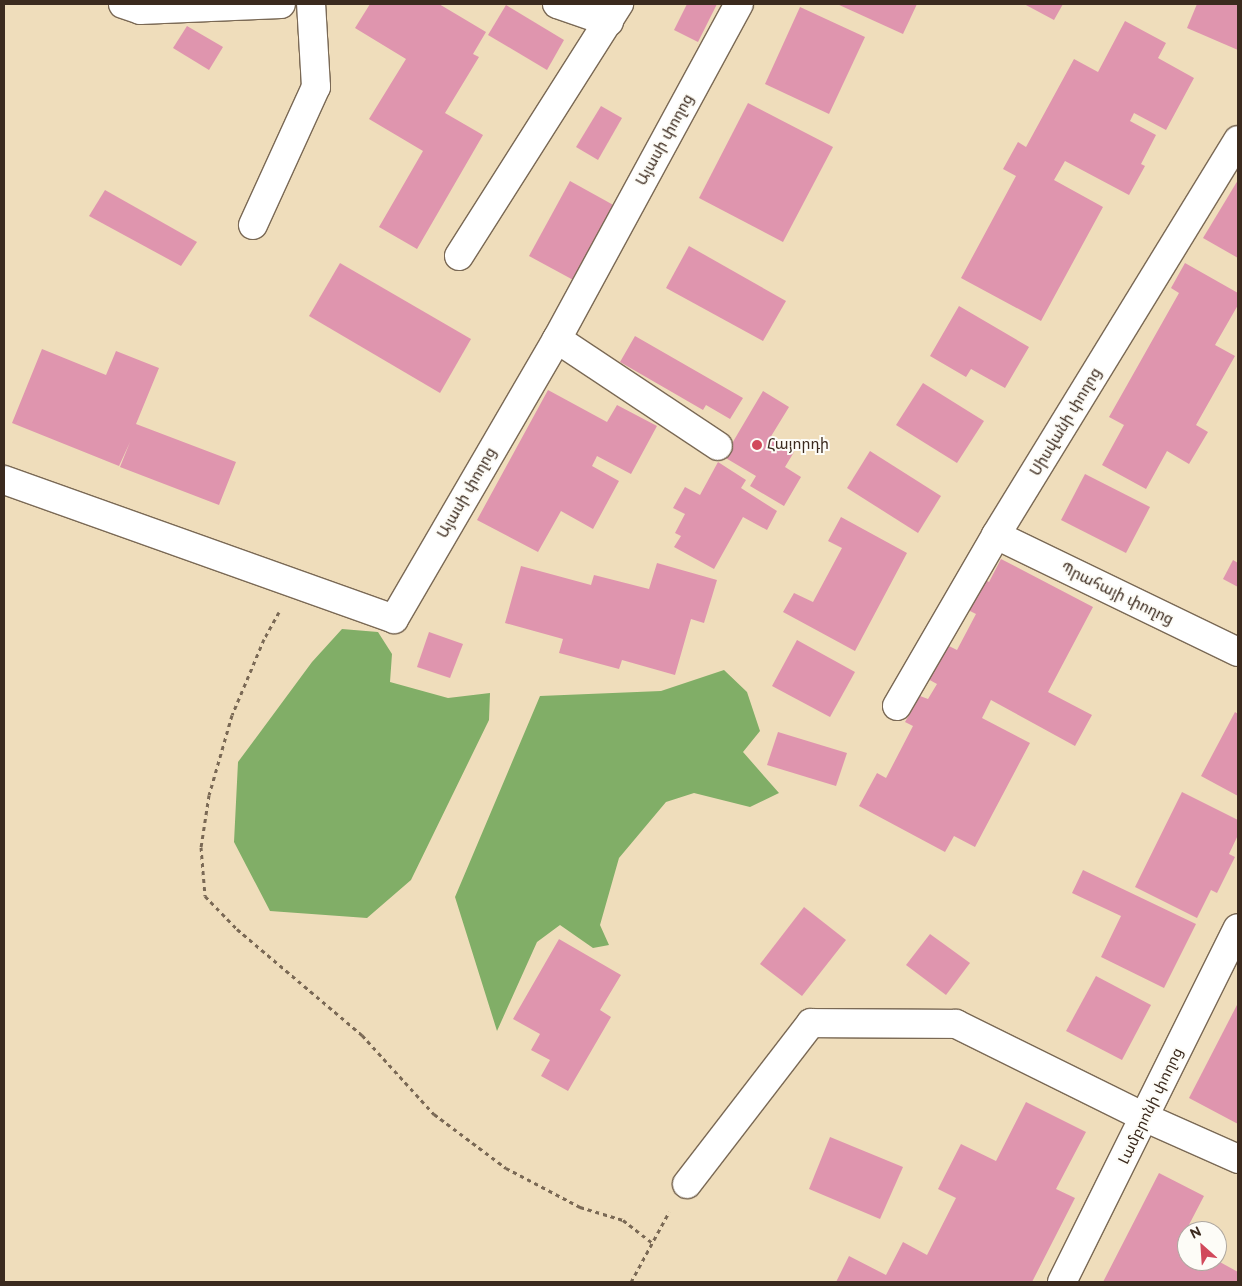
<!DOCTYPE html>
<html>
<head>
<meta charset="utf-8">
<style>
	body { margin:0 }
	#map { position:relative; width:1242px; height:1286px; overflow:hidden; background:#efddbb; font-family:"Balsamiq Sans","Noto Sans Armenian",sans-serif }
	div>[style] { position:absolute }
	.forest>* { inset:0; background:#81ae67 }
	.building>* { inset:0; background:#df95ae }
	.path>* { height:3px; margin-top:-1.5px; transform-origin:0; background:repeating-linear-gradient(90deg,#7a6955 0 4px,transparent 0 8px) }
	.roads { filter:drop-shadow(1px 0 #7a6955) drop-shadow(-1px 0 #7a6955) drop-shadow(0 1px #7a6955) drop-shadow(0 -1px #7a6955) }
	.minor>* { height:28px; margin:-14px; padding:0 14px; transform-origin:14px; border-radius:14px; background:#fff }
	.dots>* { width:14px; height:14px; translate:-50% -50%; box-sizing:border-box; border:2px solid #fdfcf7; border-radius:50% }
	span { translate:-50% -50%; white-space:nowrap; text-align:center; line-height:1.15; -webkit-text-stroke:4px #fdfcf7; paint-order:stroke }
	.street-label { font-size:15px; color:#3b2a1e }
	.poi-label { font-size:15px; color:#3b2a1e }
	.left { translate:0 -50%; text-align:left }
	.frame { position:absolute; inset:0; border:5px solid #3b2a1e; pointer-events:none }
	.north { position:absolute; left:1177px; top:1221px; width:50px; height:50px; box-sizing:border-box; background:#fdfcf7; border:1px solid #afa8a0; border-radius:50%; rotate:334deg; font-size:14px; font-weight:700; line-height:20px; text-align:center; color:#3b2a1e }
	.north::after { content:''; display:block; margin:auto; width:18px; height:22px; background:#d1495b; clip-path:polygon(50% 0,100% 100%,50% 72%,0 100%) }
</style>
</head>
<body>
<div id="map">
	<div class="forest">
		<i style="clip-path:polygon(342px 629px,378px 632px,392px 654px,390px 682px,448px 698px,490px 693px,489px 720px,411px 880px,367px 918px,270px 911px,234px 842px,238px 762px,312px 662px)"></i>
		<i style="clip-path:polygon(724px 670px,747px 692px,760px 731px,743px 752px,779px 793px,750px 807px,694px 793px,666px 802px,619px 858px,600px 925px,609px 945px,593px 948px,560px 925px,537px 942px,497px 1031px,455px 897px,540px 696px,661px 691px)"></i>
	</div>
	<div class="building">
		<i style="clip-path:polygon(370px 4px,439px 4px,486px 32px,473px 54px,479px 57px,445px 113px,483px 135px,417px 249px,379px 227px,423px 151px,369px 119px,406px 59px,355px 28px)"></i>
		<i style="clip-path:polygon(687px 4px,717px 4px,698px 42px,674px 30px)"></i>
		<i style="clip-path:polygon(837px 4px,917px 4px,903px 34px)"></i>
		<i style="clip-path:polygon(1024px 4px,1063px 4px,1054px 20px)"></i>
		<i style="clip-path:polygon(1197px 4px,1238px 4px,1238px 50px,1187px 28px)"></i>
		<i style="clip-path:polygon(506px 5px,564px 40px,547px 70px,488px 35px)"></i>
		<i style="clip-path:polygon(800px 7px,865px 37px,829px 114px,765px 84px)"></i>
		<i style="clip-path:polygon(1125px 21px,1166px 43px,1158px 58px,1194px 78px,1166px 130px,1134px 113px,1130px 121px,1156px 135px,1141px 164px,1145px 166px,1129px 195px,1065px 161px,1054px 180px,1103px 207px,1041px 321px,961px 278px,1016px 176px,1003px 169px,1018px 142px,1026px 147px,1074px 59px,1098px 72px)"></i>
		<i style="clip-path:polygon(187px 26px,223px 47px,209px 70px,173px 48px)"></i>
		<i style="clip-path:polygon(748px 103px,833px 147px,783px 242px,699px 198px)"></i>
		<i style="clip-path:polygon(601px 106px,622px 118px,598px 160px,576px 147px)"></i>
		<i style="clip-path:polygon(1238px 180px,1238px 258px,1203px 238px)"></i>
		<i style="clip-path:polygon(570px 181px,617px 207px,577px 282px,529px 256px)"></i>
		<i style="clip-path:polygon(105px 190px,197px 242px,181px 266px,89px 216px)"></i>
		<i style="clip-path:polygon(689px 246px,786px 301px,763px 341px,666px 288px)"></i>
		<i style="clip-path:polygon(340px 263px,471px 339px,440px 393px,309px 316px)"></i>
		<i style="clip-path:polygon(1185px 263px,1238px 293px,1238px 305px,1215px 345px,1235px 356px,1196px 425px,1208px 432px,1189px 464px,1167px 451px,1146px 489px,1102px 465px,1124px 425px,1109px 417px,1179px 293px,1171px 288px)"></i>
		<i style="clip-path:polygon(959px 306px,1029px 347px,1005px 388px,971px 369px,966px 377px,930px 356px)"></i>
		<i style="clip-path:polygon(635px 336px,743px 398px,730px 419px,706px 405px,703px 410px,620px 362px)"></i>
		<i style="clip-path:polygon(42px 349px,106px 375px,116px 351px,159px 368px,136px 424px,236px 462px,219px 505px,120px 467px,130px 442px,119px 466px,12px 423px)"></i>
		<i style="clip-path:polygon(923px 383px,984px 421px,957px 463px,896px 425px)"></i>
		<i style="clip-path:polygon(548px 390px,607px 422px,617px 405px,657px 426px,631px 474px,597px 456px,592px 466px,619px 481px,593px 529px,561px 511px,538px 552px,477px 520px)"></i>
		<i style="clip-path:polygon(763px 391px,789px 407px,770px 438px,794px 452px,785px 467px,801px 477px,784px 506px,750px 486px,756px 476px,724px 457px)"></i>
		<i style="clip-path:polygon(870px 451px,941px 496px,918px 533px,847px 488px)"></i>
		<i style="clip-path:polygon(718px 462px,746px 480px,741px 488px,777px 511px,767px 530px,743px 517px,714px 569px,674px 547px,681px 536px,675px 533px,685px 514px,673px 508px,685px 487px,700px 495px)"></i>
		<i style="clip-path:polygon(1085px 474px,1150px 507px,1126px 553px,1061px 520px)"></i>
		<i style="clip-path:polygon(841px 517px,907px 553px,855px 651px,783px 612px,794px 593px,813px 602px,842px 548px,828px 541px)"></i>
		<i style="clip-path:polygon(1001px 559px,1093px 607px,1048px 692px,1092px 715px,1075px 746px,991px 700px,982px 718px,1030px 743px,975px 847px,954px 836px,945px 852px,859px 806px,877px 773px,886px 778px,913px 726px,905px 722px,920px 696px,928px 699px,937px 684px,926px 678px,945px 644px,957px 650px,976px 614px,964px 608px,980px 577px,989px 582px)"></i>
		<i style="clip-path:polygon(1233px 560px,1238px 563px,1238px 587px,1223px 579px)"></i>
		<i style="clip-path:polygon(657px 563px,717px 580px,704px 623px,691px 619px,675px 675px,622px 660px,619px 669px,559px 653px,563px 639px,505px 623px,521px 566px,591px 585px,594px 575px,649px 589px)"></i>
		<i style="clip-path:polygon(429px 632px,463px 644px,450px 678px,417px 667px)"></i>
		<i style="clip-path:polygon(797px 640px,855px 672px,830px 717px,772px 686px)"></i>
		<i style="clip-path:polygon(1235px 712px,1238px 714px,1238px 796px,1201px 776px)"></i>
		<i style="clip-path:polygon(778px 732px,847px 753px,836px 786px,767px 765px)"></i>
		<i style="clip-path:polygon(1182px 792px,1238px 820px,1238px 835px,1229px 854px,1235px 857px,1217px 893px,1211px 890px,1197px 918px,1135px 887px)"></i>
		<i style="clip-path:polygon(1083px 870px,1196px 924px,1164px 988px,1101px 957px,1121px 916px,1072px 893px)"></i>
		<i style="clip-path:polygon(804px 907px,846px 940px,802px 996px,760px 964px)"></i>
		<i style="clip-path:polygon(930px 934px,970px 963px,946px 995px,906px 965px)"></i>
		<i style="clip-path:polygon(559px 939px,621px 975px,600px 1010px,611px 1017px,568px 1091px,541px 1076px,550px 1060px,531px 1050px,540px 1034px,513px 1019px)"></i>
		<i style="clip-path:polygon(1096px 976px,1151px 1005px,1122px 1060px,1066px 1031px)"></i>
		<i style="clip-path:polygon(1238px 1003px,1238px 1124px,1189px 1098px)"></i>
		<i style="clip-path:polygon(1026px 1102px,1086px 1132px,1056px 1189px,1075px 1198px,1032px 1282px,836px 1282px,849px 1256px,886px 1275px,903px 1242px,927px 1255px,956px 1198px,938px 1189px,961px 1144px,996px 1161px)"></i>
		<i style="clip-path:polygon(830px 1137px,903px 1167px,880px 1219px,809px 1189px)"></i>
		<i style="clip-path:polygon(1159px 1173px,1204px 1196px,1180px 1242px,1187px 1245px,1187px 1261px,1218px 1261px,1238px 1272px,1238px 1282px,1103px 1282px)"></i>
	</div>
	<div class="path">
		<i style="left:279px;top:612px;width:31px;rotate:119deg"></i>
		<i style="left:264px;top:639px;width:82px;rotate:112.8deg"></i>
		<i style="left:232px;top:715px;width:83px;rotate:106deg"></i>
		<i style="left:209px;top:795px;width:53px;rotate:98.7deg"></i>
		<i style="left:201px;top:847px;width:49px;rotate:85.3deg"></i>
		<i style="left:205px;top:896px;width:46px;rotate:45.9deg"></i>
		<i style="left:237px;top:929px;width:164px;rotate:40.3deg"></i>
		<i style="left:362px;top:1035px;width:107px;rotate:47.7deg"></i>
		<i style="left:434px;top:1114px;width:90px;rotate:36.9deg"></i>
		<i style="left:506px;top:1168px;width:84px;rotate:27.8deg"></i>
		<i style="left:580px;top:1207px;width:45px;rotate:16.8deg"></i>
		<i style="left:623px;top:1220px;width:36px;rotate:38deg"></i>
		<i style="left:631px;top:1282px;width:80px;rotate:-61.5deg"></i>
	</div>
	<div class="roads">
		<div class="minor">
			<i style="left:123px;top:4px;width:18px;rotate:19deg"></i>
			<i style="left:140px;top:10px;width:141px;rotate:-2.4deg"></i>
			<i style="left:557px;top:4px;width:55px;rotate:19.1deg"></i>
			<i style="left:253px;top:225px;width:152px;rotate:-65.5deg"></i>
			<i style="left:316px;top:87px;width:83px;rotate:-93.4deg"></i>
			<i style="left:459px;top:256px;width:299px;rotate:-57.6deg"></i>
			<i style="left:557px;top:339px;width:193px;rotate:33.6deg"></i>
			<i style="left:4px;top:480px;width:414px;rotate:19.6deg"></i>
			<i style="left:394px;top:619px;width:324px;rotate:-59.8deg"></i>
			<i style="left:557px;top:339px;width:381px;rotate:-61.5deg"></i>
			<i style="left:996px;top:535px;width:269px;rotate:25.8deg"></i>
			<i style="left:897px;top:706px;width:198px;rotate:-59.9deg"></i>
			<i style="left:996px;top:535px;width:463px;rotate:-58.5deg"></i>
			<i style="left:687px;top:1184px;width:203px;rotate:-52.4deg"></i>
			<i style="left:811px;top:1023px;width:145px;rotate:0.4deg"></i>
			<i style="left:956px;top:1024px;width:212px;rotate:26.3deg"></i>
			<i style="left:1146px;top:1118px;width:101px;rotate:24deg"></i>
			<i style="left:1062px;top:1282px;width:395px;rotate:-63.6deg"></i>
		</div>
	</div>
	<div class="dots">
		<i style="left:757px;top:445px;background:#d1495b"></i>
	</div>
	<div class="street-label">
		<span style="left:665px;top:140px;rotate:-61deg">Այասի փողոց</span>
		<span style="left:1066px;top:422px;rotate:-59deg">Սիսվանի փողոց</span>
		<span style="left:467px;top:493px;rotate:-60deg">Այասի փողոց</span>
		<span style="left:1117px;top:594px;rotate:26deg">Պրահայի փողոց</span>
		<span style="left:1151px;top:1106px;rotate:-64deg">Լամբրոնի փողոց</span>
	</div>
	<div class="poi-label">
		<span class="left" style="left:767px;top:445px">Հայորդի</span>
	</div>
	<div class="frame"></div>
	<div class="north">N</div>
</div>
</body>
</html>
